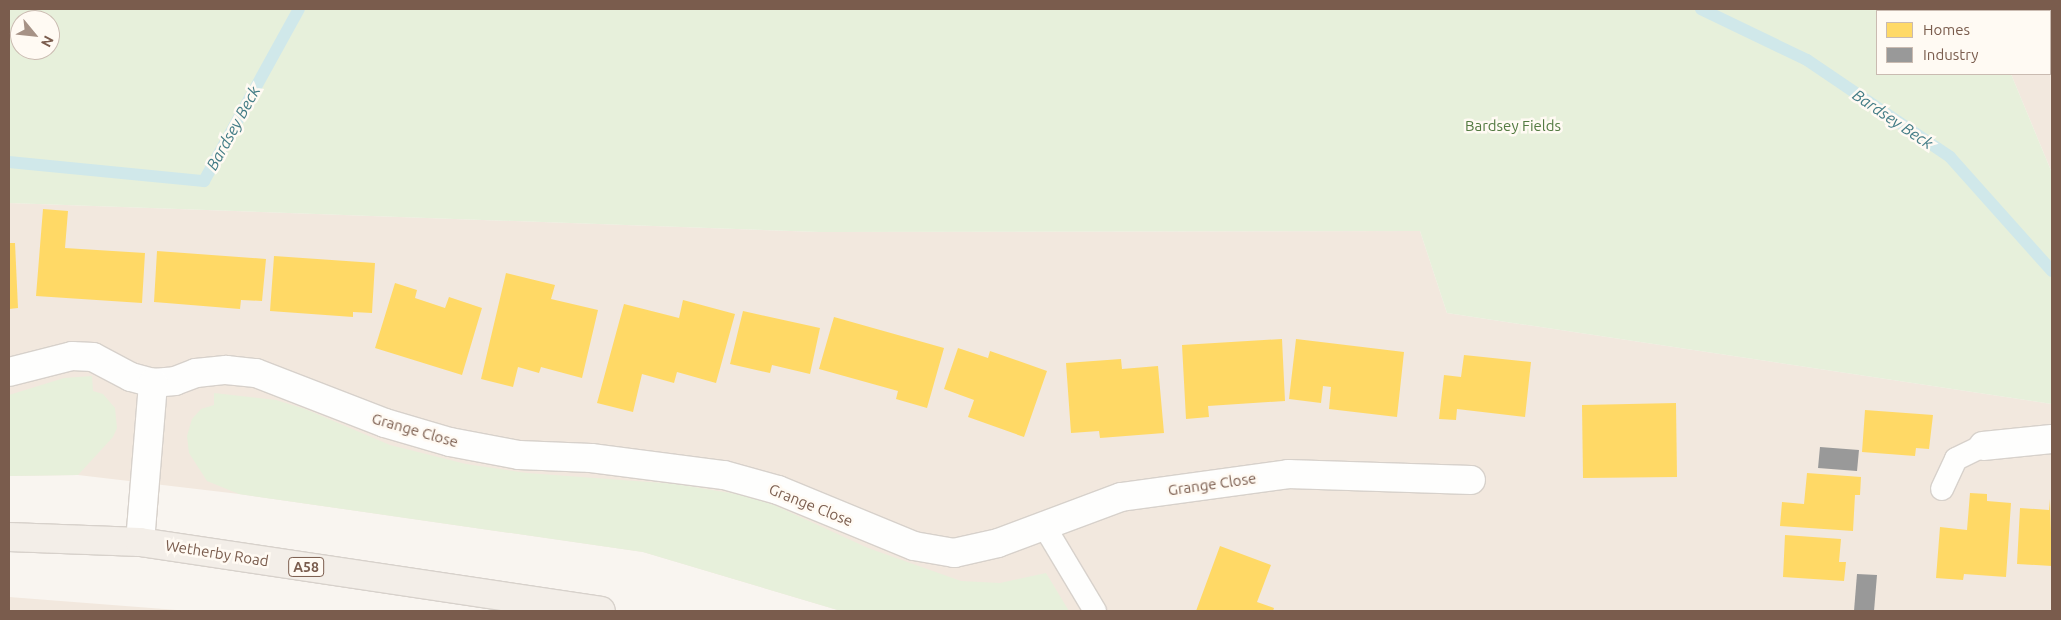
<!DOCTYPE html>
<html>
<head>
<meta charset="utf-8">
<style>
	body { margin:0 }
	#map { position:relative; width:2061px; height:620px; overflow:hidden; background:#f9f5f0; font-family:Ubuntu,sans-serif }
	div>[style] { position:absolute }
	.residential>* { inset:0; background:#f2e8de }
	.green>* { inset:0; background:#e7f0db }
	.homes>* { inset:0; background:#ffd966 }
	.industry>* { inset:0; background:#999 }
	.stream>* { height:12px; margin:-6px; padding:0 6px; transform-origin:6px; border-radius:6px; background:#d0e8ea }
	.roads { filter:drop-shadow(1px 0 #d7d1cb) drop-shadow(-1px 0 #d7d1cb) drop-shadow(0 1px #d7d1cb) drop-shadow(0 -1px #d7d1cb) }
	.lane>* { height:22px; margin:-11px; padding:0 11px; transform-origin:11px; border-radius:11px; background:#fefefd }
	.street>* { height:28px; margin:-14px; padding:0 14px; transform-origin:14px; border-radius:14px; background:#fefefd }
	.primary>* { height:28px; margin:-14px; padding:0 14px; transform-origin:14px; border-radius:14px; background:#f3eee8 }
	span { translate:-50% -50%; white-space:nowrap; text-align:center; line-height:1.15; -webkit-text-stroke:5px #fffaf3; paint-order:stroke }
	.shield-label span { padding:1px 4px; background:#fffaf3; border:1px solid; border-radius:4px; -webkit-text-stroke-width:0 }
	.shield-label { font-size:14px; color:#7a5c4d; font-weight:700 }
	.park-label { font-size:15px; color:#537a41 }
	.street-label { font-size:15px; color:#7a5c4d }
	.water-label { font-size:16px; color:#437c86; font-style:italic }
	.frame { position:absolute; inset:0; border:10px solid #7a5c4d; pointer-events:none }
	.legend { position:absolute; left:1876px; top:10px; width:175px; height:65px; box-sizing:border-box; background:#fffaf3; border:1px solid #cabbb1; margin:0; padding:6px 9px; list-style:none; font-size:15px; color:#7a5c4d }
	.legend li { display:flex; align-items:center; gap:10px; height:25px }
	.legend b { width:25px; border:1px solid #cabbb1 }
	.north { position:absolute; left:10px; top:10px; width:50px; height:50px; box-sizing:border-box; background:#fffaf3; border:1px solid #cabbb1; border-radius:50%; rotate:118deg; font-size:14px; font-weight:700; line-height:20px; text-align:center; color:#7a5c4d }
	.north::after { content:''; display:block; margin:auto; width:18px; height:22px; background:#a69286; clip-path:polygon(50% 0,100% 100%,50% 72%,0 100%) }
</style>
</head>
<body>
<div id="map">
	<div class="residential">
		<i style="clip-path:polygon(1984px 9px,2052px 9px,2052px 173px,2011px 74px,2050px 74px,2050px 11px)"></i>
		<i style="clip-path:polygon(9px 203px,819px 232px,1420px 231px,1447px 313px,2052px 404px,2052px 611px,841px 611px,643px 552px,239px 494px,78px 475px,9px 476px)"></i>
		<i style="clip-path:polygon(9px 597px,177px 610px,184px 611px,9px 611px)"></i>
	</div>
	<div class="green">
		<i style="clip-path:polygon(evenodd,9px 9px,1984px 9px,1985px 11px,1877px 11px,1877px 74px,2011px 74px,2052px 173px,2052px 404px,1447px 313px,1420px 231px,819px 232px,9px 203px,9px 9px,20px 20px,50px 20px,50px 50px,20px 50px,20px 20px)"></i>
		<i style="clip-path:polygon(92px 376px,93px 391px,103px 394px,115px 408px,117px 428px,113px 437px,78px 475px,9px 476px,9px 395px,64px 378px)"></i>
		<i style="clip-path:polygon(214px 393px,276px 400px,305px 409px,390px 445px,466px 464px,527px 473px,676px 484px,742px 495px,774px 505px,868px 548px,961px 581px,1000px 583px,1046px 573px,1069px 611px,841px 611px,643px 552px,239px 494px,207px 481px,189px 453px,187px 436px,192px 419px,201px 409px,214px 405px)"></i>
	</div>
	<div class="homes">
		<i style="clip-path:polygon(43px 209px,68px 211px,65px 248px,145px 253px,142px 303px,36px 296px)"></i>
		<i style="clip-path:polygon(9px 243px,15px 243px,18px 308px,9px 309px)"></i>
		<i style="clip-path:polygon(157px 251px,266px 259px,262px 301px,241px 300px,240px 309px,154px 302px)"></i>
		<i style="clip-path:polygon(274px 256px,375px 263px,372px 313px,353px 312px,353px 317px,270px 311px)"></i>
		<i style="clip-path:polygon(506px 273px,555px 285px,551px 299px,598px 310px,582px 378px,541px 367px,539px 373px,518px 367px,513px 387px,481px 379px)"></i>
		<i style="clip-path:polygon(395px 283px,417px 290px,415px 298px,445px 308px,449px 297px,482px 308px,462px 375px,375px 348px)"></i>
		<i style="clip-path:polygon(683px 300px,735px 314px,716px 383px,677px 372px,674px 383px,642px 374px,633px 412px,597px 403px,624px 304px,679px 318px)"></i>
		<i style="clip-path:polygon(743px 311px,820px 328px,810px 374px,772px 365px,770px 373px,730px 364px)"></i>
		<i style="clip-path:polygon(834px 317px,944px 348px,927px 408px,896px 399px,898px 391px,819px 369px)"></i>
		<i style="clip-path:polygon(1282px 339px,1285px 401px,1208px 406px,1209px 417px,1186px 419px,1182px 345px)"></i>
		<i style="clip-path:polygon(1296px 339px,1404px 352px,1397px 417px,1329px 409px,1331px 387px,1323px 386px,1321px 403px,1289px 399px)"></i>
		<i style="clip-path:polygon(958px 348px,988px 358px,990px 351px,1047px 371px,1024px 437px,968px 417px,974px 400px,944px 389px)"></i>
		<i style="clip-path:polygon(1464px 355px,1531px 362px,1525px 417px,1457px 409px,1456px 420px,1439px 419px,1444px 375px,1461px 377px)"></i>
		<i style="clip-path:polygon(1121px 359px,1122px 369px,1158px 366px,1164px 433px,1100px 438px,1099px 431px,1071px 433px,1066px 363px)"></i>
		<i style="clip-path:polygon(1676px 403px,1677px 477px,1583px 478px,1582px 405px)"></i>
		<i style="clip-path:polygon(1865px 410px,1933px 415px,1929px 449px,1916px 448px,1915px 456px,1862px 452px)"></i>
		<i style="clip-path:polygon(1807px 473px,1861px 477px,1860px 495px,1855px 495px,1853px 531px,1780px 526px,1782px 502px,1804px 504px)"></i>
		<i style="clip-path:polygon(1970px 493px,1987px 494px,1987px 501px,2011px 503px,2006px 577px,1964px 574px,1963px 580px,1936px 578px,1940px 527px,1967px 530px)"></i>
		<i style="clip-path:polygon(2050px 499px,2052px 566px,2017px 564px,2020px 508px,2049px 510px)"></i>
		<i style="clip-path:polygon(1785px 535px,1841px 539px,1839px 562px,1846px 562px,1844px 581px,1783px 577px)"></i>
		<i style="clip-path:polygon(1220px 546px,1271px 565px,1257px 602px,1274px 608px,1273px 611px,1196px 611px)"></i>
	</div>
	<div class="industry">
		<i style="clip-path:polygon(1820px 447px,1859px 450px,1857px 471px,1818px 468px)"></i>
		<i style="clip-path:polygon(1857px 574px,1877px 575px,1874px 611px,1854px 611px)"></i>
	</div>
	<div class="stream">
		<i style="left:1701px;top:9px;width:118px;rotate:25.7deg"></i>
		<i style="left:1807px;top:60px;width:173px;rotate:34.1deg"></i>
		<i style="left:1950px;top:157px;width:153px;rotate:48.2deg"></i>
		<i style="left:9px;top:162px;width:196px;rotate:5.6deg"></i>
		<i style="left:204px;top:181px;width:196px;rotate:-61.1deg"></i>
	</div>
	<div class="roads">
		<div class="lane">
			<i style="left:1942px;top:489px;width:33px;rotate:-65deg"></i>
			<i style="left:1956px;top:459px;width:30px;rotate:-26deg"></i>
			<i style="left:1043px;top:524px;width:101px;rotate:59.1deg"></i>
		</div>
		<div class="street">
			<i style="left:9px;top:372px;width:65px;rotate:-14.3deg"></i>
			<i style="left:72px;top:356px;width:21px;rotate:3deg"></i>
			<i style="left:93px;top:357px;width:43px;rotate:27.8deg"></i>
			<i style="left:131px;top:377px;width:23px;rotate:15deg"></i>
			<i style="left:153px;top:383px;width:22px;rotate:-5deg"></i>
			<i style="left:175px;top:381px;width:22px;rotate:-21deg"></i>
			<i style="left:196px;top:373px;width:30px;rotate:-6deg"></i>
			<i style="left:226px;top:370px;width:30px;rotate:6deg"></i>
			<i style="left:256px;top:373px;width:138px;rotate:21.2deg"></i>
			<i style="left:385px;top:423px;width:68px;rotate:16.3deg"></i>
			<i style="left:450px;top:442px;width:70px;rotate:10.7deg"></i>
			<i style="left:519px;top:455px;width:72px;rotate:2.4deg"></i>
			<i style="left:591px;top:458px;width:134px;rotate:7.3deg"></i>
			<i style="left:724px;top:475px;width:56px;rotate:15.5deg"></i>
			<i style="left:778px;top:490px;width:147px;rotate:22.4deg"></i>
			<i style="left:914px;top:546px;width:41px;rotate:9.9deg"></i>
			<i style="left:954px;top:553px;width:45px;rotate:-12.8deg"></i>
			<i style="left:998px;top:543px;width:131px;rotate:-20.5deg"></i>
			<i style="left:1121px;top:497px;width:169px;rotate:-7.8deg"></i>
			<i style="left:1288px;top:474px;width:183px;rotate:1.9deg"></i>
			<i style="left:1983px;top:446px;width:69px;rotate:-5.8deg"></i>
			<i style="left:140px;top:542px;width:160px;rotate:-85.3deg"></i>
		</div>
		<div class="primary">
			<i style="left:9px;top:537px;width:131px;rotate:2.2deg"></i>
			<i style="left:140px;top:542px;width:466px;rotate:8.5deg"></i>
		</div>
	</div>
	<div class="shield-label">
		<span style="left:306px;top:567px">A58</span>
	</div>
	<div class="park-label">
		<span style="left:1513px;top:126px">Bardsey Fields</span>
	</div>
	<div class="street-label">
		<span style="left:415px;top:430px;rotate:16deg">Grange Close</span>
		<span style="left:1212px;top:484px;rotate:-8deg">Grange Close</span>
		<span style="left:811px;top:505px;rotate:22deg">Grange Close</span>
		<span style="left:217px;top:553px;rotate:9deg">Wetherby Road</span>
	</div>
	<div class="water-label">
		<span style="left:1893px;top:119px;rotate:34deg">Bardsey Beck</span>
		<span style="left:233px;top:128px;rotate:-61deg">Bardsey Beck</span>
	</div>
	<div class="frame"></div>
	<ul class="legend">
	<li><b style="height:14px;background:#ffd966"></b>Homes</li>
	<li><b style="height:14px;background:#999"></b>Industry</li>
	</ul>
	<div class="north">N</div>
</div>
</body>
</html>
